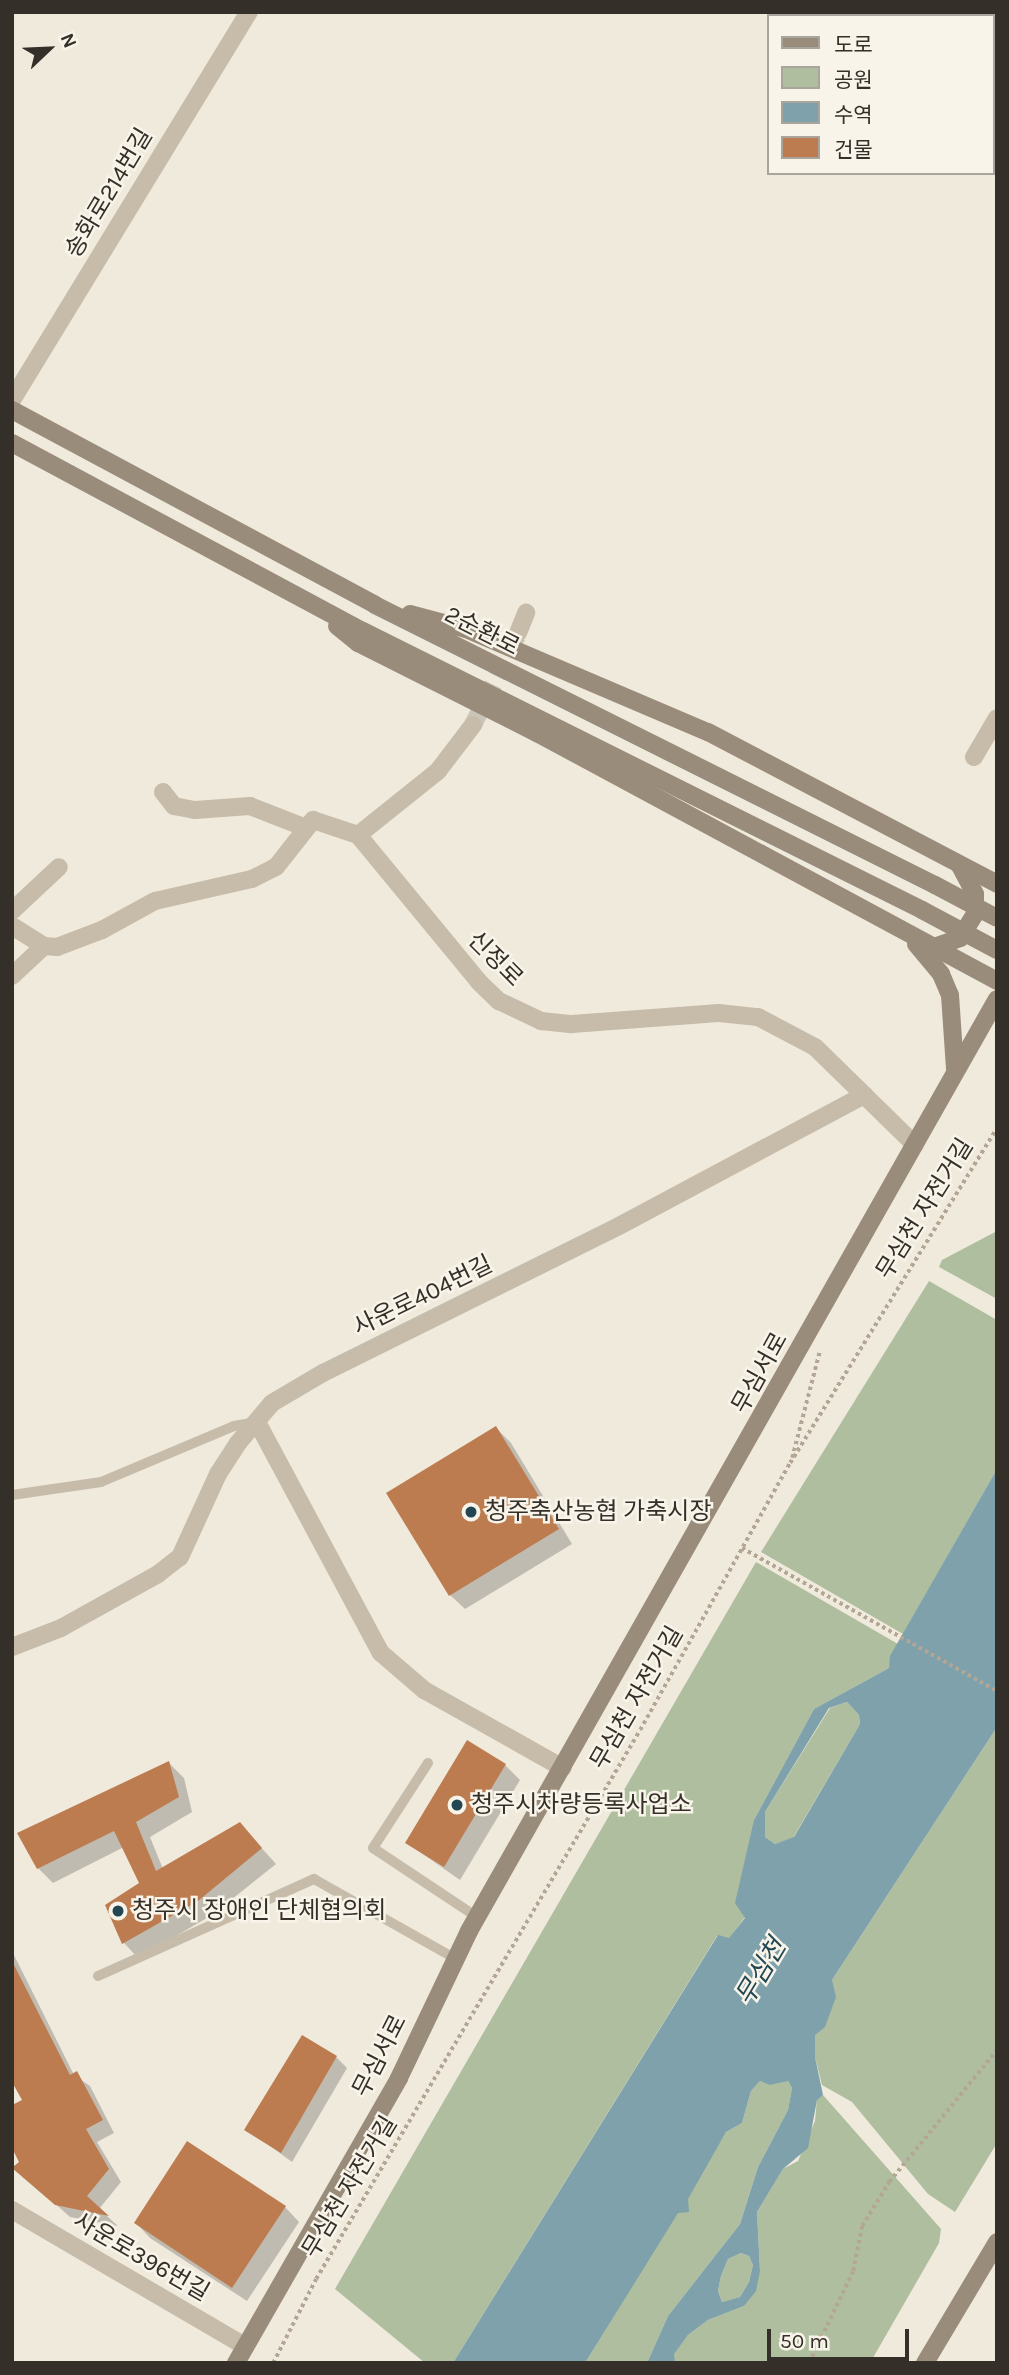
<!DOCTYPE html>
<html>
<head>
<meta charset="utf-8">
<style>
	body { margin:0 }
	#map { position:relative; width:1009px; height:2375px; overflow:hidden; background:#f0eadd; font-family:Karla,"Noto Sans KR",sans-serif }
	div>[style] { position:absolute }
	.green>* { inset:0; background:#aebe9e }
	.water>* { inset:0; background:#7ea1ab }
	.shadow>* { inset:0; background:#0003 }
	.building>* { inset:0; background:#bc7c4f }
	.street-tunnel>* { height:18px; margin-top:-9px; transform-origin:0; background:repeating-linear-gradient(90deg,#cbc5b9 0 18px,transparent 0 27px) }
	.path>* { height:3.5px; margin-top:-1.75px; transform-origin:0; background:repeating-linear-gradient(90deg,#b3a694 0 3.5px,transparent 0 7px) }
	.lane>* { height:10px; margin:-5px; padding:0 5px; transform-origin:5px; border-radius:5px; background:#c7bcaa }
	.street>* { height:18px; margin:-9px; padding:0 9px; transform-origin:9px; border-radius:9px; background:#c7bcaa }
	.secondary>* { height:18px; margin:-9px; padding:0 9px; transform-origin:9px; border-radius:9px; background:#9a8c7b }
	.secondary-bridge>* { height:18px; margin:-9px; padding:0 9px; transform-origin:9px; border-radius:9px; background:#9a8c7b }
	.dots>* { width:19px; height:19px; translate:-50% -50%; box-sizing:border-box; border:4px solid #f8f4e9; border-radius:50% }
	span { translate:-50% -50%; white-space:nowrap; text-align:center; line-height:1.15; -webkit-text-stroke:5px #f8f4e9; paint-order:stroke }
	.street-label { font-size:24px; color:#352f29 }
	.poi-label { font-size:24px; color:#352f29 }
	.left { translate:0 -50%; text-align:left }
	.water-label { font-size:26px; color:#224753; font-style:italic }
	.frame { position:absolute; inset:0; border:14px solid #352f29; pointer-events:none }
	.legend { position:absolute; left:767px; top:14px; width:228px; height:161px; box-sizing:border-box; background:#f8f4e9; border:2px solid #aaa59c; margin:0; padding:9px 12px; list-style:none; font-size:21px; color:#352f29 }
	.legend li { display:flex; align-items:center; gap:14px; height:35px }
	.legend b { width:35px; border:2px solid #aaa59c }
	.north { position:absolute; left:14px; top:14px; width:70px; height:70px; -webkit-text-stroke:5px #f8f4e9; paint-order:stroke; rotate:67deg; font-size:19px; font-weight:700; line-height:28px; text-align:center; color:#352f29 }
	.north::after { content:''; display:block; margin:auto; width:24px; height:32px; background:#352f29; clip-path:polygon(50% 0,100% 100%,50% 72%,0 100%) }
	.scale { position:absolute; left:767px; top:2329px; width:142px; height:32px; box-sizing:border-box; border:4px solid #352f29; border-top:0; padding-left:9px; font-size:21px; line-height:24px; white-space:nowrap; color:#352f29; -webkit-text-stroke:5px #f8f4e9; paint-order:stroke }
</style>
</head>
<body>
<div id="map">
	<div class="green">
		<i style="clip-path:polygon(997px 1231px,997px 1299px,939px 1267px,942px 1260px)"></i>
		<i style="clip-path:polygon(929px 1281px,997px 1320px,997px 1469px,903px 1634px,761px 1552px)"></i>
		<i style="clip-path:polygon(756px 1562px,898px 1644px,889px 1668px,814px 1709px,754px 1820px,745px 1917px,729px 1939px,717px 1936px,453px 2363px,425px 2363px,335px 2289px)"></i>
		<i style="clip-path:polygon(847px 1702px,859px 1715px,860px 1724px,793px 1838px,775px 1844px,765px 1837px,765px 1812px,830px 1708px)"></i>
		<i style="clip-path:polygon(997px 1727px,997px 2143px,955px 2212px,928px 2194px,852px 2102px,822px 2085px,815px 2057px,815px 2034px,832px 1980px)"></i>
		<i style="clip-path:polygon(780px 2080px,788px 2081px,792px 2088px,788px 2110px,758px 2167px,740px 2224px,668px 2316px,647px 2363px,585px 2363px,726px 2132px,742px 2123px,751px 2091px,760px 2081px,769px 2085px)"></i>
		<i style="clip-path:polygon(823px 2095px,941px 2229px,939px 2243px,870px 2363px,675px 2363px,673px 2354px,688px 2335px,708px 2320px,744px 2306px,760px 2271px,757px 2212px,783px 2169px,798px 2161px,815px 2121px,817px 2099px)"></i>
		<i style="clip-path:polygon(741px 2253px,749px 2256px,753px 2265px,749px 2282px,740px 2297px,722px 2302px,718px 2291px,721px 2276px,728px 2259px)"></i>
	</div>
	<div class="water">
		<i style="clip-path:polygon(evenodd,997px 1469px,997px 1727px,832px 1980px,836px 1997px,825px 2027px,815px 2035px,815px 2057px,823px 2095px,817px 2100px,808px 2148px,783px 2169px,757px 2212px,760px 2271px,756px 2291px,744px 2306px,708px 2320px,688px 2335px,674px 2354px,675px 2363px,647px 2363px,668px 2316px,740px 2224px,758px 2167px,788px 2110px,792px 2088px,788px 2081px,769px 2085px,760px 2081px,751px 2091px,742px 2123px,726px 2132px,688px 2199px,689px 2212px,678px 2213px,585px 2363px,453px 2363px,718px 1935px,729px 1938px,745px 1918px,735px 1903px,754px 1820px,814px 1709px,889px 1668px,890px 1656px,997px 1469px,847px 1702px,859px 1715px,860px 1724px,794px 1837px,775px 1844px,765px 1837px,765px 1812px,829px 1708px,847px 1702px,997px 1469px,741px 2253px,749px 2256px,753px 2265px,749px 2282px,740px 2297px,722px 2302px,718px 2291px,721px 2276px,728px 2259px,741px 2253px)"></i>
	</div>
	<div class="shadow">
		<i style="clip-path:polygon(496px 1428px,511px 1443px,572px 1544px,465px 1609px,450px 1595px)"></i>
		<i style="clip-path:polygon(169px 1763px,184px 1778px,192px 1812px,150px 1837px,163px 1869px,240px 1824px,276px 1864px,212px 1915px,138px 1958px,124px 1943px,107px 1906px,142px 1884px,124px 1847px,53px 1883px,38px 1868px)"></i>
		<i style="clip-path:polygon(505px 1765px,520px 1780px,460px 1880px,407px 1843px)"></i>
		<i style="clip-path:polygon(12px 1951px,74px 2075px,90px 2086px,114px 2133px,97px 2142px,121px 2182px,99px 2209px,118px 2226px,70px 2217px,13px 2166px,22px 2162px,24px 2101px,12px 2078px)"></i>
		<i style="clip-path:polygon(336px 2057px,347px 2068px,292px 2162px,247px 2129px)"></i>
		<i style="clip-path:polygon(285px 2207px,299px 2222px,247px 2301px,150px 2238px,136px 2223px)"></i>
	</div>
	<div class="building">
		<i style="clip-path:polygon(496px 1426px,559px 1529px,449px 1596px,386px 1493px)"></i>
		<i style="clip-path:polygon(467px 1740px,506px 1764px,444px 1867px,405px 1843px)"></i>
		<i style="clip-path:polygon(169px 1761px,179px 1797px,136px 1822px,156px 1871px,240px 1822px,262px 1848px,198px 1901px,122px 1944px,105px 1905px,139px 1883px,114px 1831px,37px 1869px,17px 1833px)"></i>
		<i style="clip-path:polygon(12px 1961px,70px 2075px,77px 2071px,103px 2120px,86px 2129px,109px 2169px,87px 2196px,109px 2216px,55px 2205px,12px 2168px,19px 2162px,12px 2148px,12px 2105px,22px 2100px,12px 2082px)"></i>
		<i style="clip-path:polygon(302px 2035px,337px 2056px,281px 2153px,244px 2130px)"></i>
		<i style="clip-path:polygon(187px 2141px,286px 2206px,232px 2288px,134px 2223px)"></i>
	</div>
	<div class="street-tunnel">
		<i style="left:473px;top:725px;width:99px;rotate:-63.7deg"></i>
	</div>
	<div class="path">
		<i style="left:792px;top:1458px;width:112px;rotate:-75.5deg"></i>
		<i style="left:742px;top:1548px;width:292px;rotate:29.3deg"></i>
		<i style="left:273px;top:2363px;width:94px;rotate:-62.9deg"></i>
		<i style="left:316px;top:2279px;width:637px;rotate:-59.45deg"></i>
		<i style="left:640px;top:1730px;width:306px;rotate:-60.7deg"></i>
		<i style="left:790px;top:1463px;width:394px;rotate:-58.3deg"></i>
		<i style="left:809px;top:2363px;width:102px;rotate:-64.4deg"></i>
		<i style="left:853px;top:2271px;width:46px;rotate:-78.7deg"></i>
		<i style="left:862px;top:2226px;width:52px;rotate:-58.5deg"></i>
		<i style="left:889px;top:2182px;width:171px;rotate:-50.7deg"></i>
	</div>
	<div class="lane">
		<i style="left:12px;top:1495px;width:90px;rotate:-8.3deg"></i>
		<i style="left:101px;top:1482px;width:144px;rotate:-22.8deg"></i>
		<i style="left:234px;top:1426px;width:22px;rotate:-10deg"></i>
		<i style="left:428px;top:1763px;width:101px;rotate:122.9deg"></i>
		<i style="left:373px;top:1848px;width:125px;rotate:33.6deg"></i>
		<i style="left:98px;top:1976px;width:237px;rotate:-24.2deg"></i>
		<i style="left:314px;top:1879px;width:163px;rotate:29.4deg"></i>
	</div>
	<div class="street">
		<i style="left:12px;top:400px;width:455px;rotate:-58.6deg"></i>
		<i style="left:518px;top:633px;width:22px;rotate:-68deg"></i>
		<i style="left:473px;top:725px;width:58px;rotate:127.3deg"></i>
		<i style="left:438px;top:771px;width:102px;rotate:141.3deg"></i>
		<i style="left:358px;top:835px;width:190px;rotate:50.5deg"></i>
		<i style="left:479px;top:982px;width:28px;rotate:44deg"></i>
		<i style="left:499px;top:1001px;width:47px;rotate:25.5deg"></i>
		<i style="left:541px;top:1021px;width:31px;rotate:6deg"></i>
		<i style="left:572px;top:1024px;width:147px;rotate:-4.3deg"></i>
		<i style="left:719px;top:1013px;width:39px;rotate:6deg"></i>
		<i style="left:758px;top:1017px;width:64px;rotate:27.8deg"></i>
		<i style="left:815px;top:1047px;width:69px;rotate:44.4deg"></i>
		<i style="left:974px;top:757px;width:45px;rotate:-59.5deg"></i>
		<i style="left:163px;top:792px;width:18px;rotate:52deg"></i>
		<i style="left:174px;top:806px;width:21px;rotate:11deg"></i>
		<i style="left:195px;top:810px;width:55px;rotate:-4.2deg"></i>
		<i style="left:250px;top:806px;width:58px;rotate:21.3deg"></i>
		<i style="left:12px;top:911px;width:64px;rotate:-43.1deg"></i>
		<i style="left:12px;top:926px;width:38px;rotate:32deg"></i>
		<i style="left:44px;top:946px;width:13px;rotate:4deg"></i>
		<i style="left:57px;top:947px;width:48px;rotate:-20.7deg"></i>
		<i style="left:102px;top:930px;width:60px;rotate:-28.7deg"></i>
		<i style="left:155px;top:901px;width:99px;rotate:-12.8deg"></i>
		<i style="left:252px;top:879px;width:27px;rotate:-27deg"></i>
		<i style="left:276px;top:867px;width:60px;rotate:-51.8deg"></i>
		<i style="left:313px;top:820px;width:47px;rotate:18.4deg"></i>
		<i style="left:12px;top:976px;width:44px;rotate:-43.2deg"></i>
		<i style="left:257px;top:1422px;width:262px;rotate:61.8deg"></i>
		<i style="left:381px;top:1653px;width:57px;rotate:40.7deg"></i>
		<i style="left:424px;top:1690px;width:159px;rotate:29.3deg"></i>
		<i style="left:12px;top:1647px;width:53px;rotate:-21.2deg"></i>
		<i style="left:61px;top:1628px;width:111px;rotate:-29.1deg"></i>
		<i style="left:158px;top:1574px;width:28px;rotate:-38deg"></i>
		<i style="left:180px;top:1557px;width:91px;rotate:-65.4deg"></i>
		<i style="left:218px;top:1474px;width:37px;rotate:-57deg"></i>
		<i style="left:238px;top:1443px;width:52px;rotate:-49.6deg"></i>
		<i style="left:272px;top:1403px;width:59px;rotate:-30.5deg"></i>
		<i style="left:323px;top:1373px;width:330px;rotate:-26.4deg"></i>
		<i style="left:619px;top:1226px;width:278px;rotate:-28.1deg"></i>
		<i style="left:864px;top:1095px;width:71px;rotate:44.4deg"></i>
		<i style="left:12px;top:2210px;width:270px;rotate:30.3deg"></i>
	</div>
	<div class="secondary">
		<i style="left:12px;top:410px;width:412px;rotate:28.2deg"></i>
		<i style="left:375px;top:605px;width:626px;rotate:26.57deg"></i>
		<i style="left:12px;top:443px;width:398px;rotate:28.2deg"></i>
		<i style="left:363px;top:631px;width:625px;rotate:26.52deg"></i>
		<i style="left:410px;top:614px;width:58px;rotate:15deg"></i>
		<i style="left:466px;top:629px;width:263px;rotate:23.1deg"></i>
		<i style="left:708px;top:732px;width:327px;rotate:27.7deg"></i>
		<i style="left:337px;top:626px;width:27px;rotate:39deg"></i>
		<i style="left:358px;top:643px;width:200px;rotate:26.7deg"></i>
		<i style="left:537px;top:733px;width:523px;rotate:28.33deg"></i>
		<i style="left:916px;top:944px;width:39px;rotate:50deg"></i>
		<i style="left:941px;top:974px;width:23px;rotate:67deg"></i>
		<i style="left:950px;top:995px;width:74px;rotate:86.1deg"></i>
		<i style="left:934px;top:947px;width:28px;rotate:-19deg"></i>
		<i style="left:960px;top:938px;width:28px;rotate:-58deg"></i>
		<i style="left:975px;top:914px;width:20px;rotate:-90deg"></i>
		<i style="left:975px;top:894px;width:32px;rotate:-118deg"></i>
		<i style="left:236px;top:2363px;width:328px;rotate:-60.2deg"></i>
		<i style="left:399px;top:2078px;width:163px;rotate:-64.5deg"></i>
		<i style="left:469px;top:1931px;width:1071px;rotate:-60.47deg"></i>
		<i style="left:925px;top:2363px;width:141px;rotate:-59.2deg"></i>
	</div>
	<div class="secondary-bridge">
		<i style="left:935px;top:885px;width:70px;rotate:28deg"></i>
		<i style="left:922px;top:910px;width:85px;rotate:28.1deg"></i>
	</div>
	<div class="dots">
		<i style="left:471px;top:1512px;background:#224753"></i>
		<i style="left:457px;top:1805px;background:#224753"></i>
		<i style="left:118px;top:1911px;background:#224753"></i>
	</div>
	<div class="street-label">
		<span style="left:109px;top:193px;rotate:-59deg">송화로214번길</span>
		<span style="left:482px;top:631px;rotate:27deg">2순환로</span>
		<span style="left:495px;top:959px;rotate:45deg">신정로</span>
		<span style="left:925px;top:1209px;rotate:-58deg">무심천 자전거길</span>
		<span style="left:423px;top:1296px;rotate:-26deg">사운로404번길</span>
		<span style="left:760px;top:1373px;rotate:-61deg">무심서로</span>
		<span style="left:637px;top:1698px;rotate:-60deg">무심천 자전거길</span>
		<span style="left:380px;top:2056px;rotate:-63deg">무심서로</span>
		<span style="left:350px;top:2187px;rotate:-59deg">무심천 자전거길</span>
		<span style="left:141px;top:2257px;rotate:30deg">사운로396번길</span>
	</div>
	<div class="poi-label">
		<span class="left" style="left:485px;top:1512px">청주축산농협 가축시장</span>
		<span class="left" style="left:471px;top:1805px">청주시차량등록사업소</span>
		<span class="left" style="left:132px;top:1911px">청주시 장애인 단체협의회</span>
	</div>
	<div class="water-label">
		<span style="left:761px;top:1972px;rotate:-59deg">무심천</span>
	</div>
	<div class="frame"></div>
	<ul class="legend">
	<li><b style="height:9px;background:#9a8c7b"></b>도로</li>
	<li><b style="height:19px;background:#aebe9e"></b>공원</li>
	<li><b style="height:19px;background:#7ea1ab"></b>수역</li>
	<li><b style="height:19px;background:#bc7c4f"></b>건물</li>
	</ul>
	<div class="north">N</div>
	<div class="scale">50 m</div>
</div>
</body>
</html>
